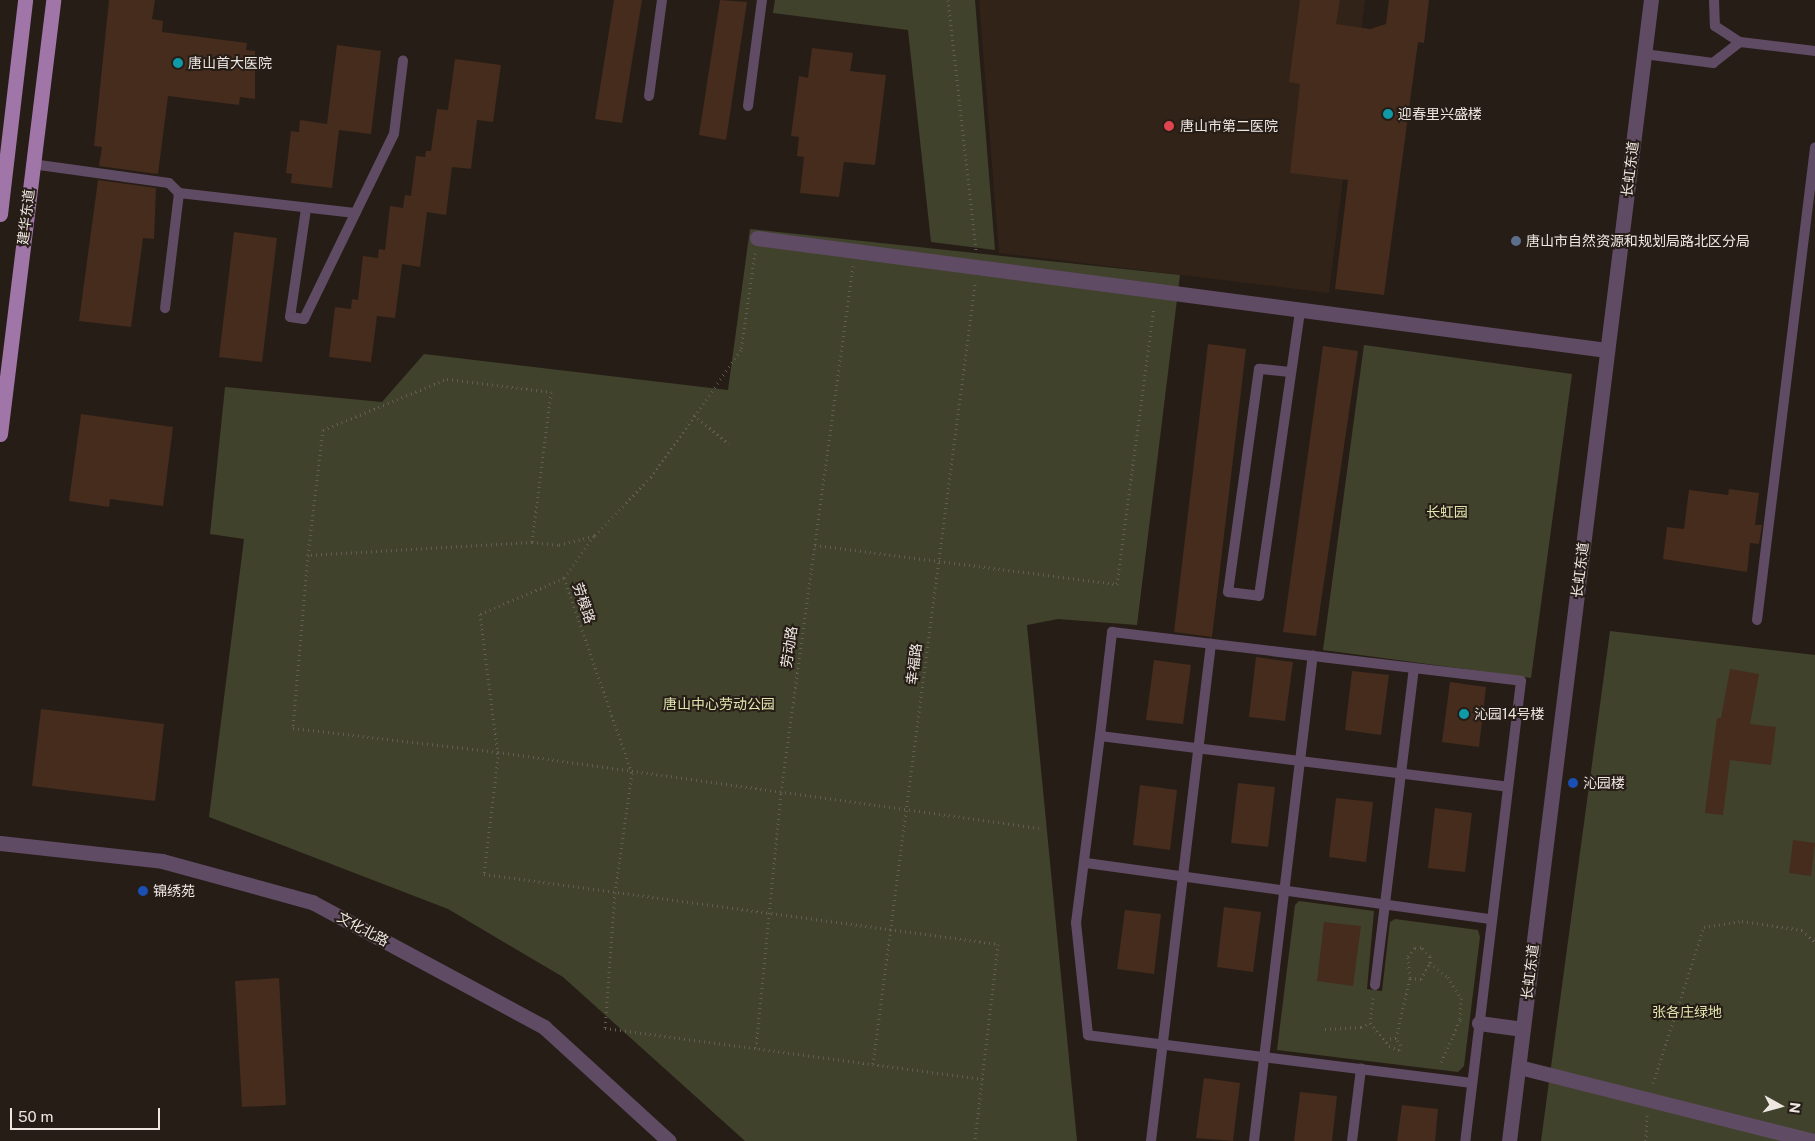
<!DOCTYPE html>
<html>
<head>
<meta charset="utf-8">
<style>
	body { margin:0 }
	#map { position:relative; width:1815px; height:1141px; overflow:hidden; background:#271d17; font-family:"Public Sans","Noto Sans SC",sans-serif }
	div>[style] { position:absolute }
	.medical>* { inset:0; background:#322318 }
	.green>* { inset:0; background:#40422c }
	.building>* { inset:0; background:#452c1c }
	.path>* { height:3px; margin-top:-1.5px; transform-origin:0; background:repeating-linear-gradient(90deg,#655c56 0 1px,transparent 0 5px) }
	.service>* { height:10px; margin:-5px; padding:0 5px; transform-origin:5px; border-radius:5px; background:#604b64 }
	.minor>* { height:15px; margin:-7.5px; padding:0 7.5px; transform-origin:7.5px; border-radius:7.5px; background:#604b64 }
	.tertiary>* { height:15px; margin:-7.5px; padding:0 7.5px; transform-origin:7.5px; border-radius:7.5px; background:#604b64 }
	.primary>* { height:15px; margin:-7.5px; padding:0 7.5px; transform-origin:7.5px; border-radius:7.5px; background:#a075a8 }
	.dots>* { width:14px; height:14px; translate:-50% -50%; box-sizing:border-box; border:2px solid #271d17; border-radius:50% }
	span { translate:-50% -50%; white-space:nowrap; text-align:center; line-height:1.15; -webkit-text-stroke:4px #271d17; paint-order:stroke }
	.poi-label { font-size:14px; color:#ede6e1 }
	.left { translate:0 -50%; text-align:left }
	.street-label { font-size:14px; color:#ede6e1 }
	.park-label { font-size:14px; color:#e0e6ad }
	.north { position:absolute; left:1755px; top:1081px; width:50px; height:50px; -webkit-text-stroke:4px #271d17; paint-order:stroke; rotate:97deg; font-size:14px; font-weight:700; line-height:20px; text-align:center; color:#ede6e1 }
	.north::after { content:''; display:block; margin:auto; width:18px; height:22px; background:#ede6e1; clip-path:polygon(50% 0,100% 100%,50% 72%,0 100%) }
	.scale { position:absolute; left:10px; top:1108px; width:150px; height:22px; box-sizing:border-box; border:2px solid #ede6e1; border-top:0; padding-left:6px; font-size:15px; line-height:18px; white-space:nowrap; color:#ede6e1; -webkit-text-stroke:4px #271d17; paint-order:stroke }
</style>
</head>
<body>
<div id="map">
	<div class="medical">
		<i style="clip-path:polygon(979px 0,1365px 0,1329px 293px,999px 253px)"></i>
	</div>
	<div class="green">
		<i style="clip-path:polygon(775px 0,975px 0,995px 250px,931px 242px,908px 30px,773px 13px)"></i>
		<i style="clip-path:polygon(750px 229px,1180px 275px,1137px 625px,1058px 619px,1027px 625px,1077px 1141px,745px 1141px,563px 977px,448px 909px,209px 817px,244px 539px,210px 534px,225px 387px,382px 402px,424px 354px,728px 390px)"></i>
		<i style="clip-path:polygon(1364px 345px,1572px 374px,1531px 678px,1323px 650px)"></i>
		<i style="clip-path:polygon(1610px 631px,1815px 655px,1815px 1141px,1541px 1141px)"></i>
		<i style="clip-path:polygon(1299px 901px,1374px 911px,1367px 989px,1382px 991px,1390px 922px,1395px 919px,1478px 930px,1480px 937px,1464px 1066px,1458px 1072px,1277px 1050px,1295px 905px)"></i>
	</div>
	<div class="building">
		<i style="clip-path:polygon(109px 0,155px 0,152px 19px,163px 21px,162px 32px,247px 43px,246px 50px,255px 51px,255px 99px,240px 97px,239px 105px,168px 96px,158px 174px,99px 166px,102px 147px,94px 146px)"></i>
		<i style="clip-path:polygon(614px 0,642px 0,622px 123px,595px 119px)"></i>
		<i style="clip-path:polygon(720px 0,747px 2px,726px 140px,699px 135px)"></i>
		<i style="clip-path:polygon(1300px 0,1340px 0,1336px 24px,1370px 29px,1386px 24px,1389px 0,1429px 0,1424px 43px,1418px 42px,1384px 295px,1335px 289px,1348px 180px,1290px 173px,1300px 84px,1289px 82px)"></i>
		<i style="clip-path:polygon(337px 45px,381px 51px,371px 134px,339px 130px,332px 188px,291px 183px,292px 174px,286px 173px,291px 131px,299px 132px,300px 120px,327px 124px)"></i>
		<i style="clip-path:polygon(812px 48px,853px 53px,850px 71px,886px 75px,875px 165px,844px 162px,839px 197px,800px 193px,804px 157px,797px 156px,799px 137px,791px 136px,799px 76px,808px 78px)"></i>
		<i style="clip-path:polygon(455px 59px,501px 65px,493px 122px,477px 120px,471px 169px,452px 167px,446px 215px,427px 212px,420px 267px,402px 264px,395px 318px,377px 316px,371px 362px,329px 357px,335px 307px,351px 309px,352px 299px,358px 300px,363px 256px,378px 258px,379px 249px,385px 250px,390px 206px,403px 208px,405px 195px,411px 196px,416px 156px,425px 157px,426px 151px,431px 151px,437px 109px,448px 110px)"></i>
		<i style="clip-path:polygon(98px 180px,156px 188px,154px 239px,143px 238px,131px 327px,79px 321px)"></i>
		<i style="clip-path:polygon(234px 232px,277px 238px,262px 362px,219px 357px)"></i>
		<i style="clip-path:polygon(1208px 344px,1246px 349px,1212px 637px,1174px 632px)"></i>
		<i style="clip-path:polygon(1323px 346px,1358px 351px,1316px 636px,1283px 632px)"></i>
		<i style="clip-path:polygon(81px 414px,173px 427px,163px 506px,110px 499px,109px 507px,69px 501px)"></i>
		<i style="clip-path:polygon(1729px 489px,1759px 493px,1755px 525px,1762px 525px,1759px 544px,1750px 543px,1747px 572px,1663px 559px,1667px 527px,1684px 529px,1689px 490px,1728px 495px)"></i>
		<i style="clip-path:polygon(1256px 657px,1293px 662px,1285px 721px,1249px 717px)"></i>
		<i style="clip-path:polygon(1154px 660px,1191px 665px,1183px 724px,1146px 720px)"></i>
		<i style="clip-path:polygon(1730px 669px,1759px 674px,1750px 724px,1776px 727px,1771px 765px,1730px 760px,1723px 815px,1705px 813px,1717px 718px,1721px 718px)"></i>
		<i style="clip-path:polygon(1352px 671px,1389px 675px,1381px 735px,1345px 730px)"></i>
		<i style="clip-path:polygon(1450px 682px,1486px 687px,1479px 747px,1442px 742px)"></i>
		<i style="clip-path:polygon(41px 709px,164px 724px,155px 801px,32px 786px)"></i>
		<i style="clip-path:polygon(1238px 783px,1275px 787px,1268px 847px,1231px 843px)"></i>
		<i style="clip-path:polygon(1140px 785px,1177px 790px,1170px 850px,1133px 845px)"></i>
		<i style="clip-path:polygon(1336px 798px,1373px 802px,1366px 862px,1329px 857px)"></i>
		<i style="clip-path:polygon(1435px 808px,1472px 813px,1465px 872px,1428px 868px)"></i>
		<i style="clip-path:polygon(1793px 840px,1815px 843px,1811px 876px,1789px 873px)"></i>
		<i style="clip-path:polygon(1224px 907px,1261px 912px,1253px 972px,1217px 967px)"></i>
		<i style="clip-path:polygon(1125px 910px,1161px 914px,1154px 974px,1117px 969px)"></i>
		<i style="clip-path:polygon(1324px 922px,1361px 926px,1353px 986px,1317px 981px)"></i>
		<i style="clip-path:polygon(279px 978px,286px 1105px,242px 1107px,235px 981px)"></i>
		<i style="clip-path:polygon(1204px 1078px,1240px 1083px,1233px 1141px,1196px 1138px)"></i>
		<i style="clip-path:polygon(1300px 1092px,1337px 1096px,1332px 1141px,1294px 1141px)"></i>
		<i style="clip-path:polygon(1402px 1105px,1438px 1109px,1435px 1141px,1397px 1141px)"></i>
	</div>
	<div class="path">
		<i style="left:948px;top:0;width:252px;rotate:83.6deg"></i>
		<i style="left:755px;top:253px;width:98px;rotate:98.2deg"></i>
		<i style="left:741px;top:350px;width:156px;rotate:125.3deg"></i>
		<i style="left:651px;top:477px;width:82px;rotate:134deg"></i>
		<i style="left:594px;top:536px;width:52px;rotate:125.5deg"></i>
		<i style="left:564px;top:578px;width:207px;rotate:70.8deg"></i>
		<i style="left:632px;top:773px;width:120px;rotate:98.1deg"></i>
		<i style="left:615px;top:892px;width:136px;rotate:94.2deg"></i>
		<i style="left:605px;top:1028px;width:381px;rotate:7.7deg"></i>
		<i style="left:694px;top:415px;width:45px;rotate:39.6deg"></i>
		<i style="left:594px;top:536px;width:37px;rotate:166deg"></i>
		<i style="left:558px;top:545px;width:26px;rotate:-173deg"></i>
		<i style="left:532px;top:542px;width:224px;rotate:176.7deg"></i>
		<i style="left:308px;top:555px;width:174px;rotate:95deg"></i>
		<i style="left:293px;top:728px;width:206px;rotate:6.7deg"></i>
		<i style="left:498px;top:752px;width:546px;rotate:8deg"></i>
		<i style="left:815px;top:545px;width:305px;rotate:7.4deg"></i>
		<i style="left:1117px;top:584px;width:278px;rotate:-82.4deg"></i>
		<i style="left:308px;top:555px;width:126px;rotate:-83.2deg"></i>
		<i style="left:323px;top:430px;width:134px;rotate:-22.4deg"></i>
		<i style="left:447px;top:379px;width:105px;rotate:7.1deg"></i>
		<i style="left:551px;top:392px;width:151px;rotate:97.2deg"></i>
		<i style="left:564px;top:578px;width:91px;rotate:156.8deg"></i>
		<i style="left:480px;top:614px;width:144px;rotate:82.8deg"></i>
		<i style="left:498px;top:757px;width:118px;rotate:96.8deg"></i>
		<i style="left:484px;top:874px;width:519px;rotate:7.76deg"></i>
		<i style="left:998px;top:944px;width:198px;rotate:96.7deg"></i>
		<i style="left:1430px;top:963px;width:23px;rotate:38deg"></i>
		<i style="left:1448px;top:977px;width:25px;rotate:58deg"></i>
		<i style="left:1461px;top:998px;width:22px;rotate:93deg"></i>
		<i style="left:1460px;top:1020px;width:49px;rotate:114deg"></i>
		<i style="left:1373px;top:998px;width:25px;rotate:97deg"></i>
		<i style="left:1370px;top:1023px;width:30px;rotate:50deg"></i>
		<i style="left:1389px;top:1046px;width:11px;rotate:22deg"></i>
		<i style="left:1399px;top:1050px;width:5px;rotate:-68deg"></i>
		<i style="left:1401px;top:1045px;width:9px;rotate:-126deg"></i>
		<i style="left:1396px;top:1038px;width:9px;rotate:174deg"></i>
		<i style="left:1325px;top:1029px;width:36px;rotate:-3deg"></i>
		<i style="left:1361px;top:1027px;width:10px;rotate:-24deg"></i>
		<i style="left:1396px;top:1038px;width:62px;rotate:-76.9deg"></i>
		<i style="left:1410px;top:978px;width:11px;rotate:5deg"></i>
		<i style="left:1421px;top:979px;width:18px;rotate:-61deg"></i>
		<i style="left:1430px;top:963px;width:7px;rotate:-90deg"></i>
		<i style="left:1430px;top:956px;width:13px;rotate:-135deg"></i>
		<i style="left:1421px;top:947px;width:6px;rotate:171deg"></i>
		<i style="left:1415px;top:948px;width:11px;rotate:128deg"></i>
		<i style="left:1408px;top:957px;width:21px;rotate:85deg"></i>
		<i style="left:756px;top:1048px;width:257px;rotate:-84.4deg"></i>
		<i style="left:781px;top:792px;width:531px;rotate:-82.21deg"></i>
		<i style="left:873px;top:1064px;width:787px;rotate:-82.55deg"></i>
		<i style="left:1653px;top:1083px;width:164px;rotate:-71.9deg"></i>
		<i style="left:1704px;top:927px;width:38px;rotate:-9deg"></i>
		<i style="left:1742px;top:921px;width:61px;rotate:8.5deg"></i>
		<i style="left:1802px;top:930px;width:18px;rotate:43deg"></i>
		<i style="left:1646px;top:1141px;width:26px;rotate:-88deg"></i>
	</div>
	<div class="service">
		<i style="left:1714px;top:0;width:26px;rotate:88deg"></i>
		<i style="left:1715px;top:26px;width:30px;rotate:33deg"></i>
		<i style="left:1740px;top:42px;width:76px;rotate:6.8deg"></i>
		<i style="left:1644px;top:54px;width:70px;rotate:7.4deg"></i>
		<i style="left:1713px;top:63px;width:34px;rotate:-38deg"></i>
		<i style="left:649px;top:96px;width:97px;rotate:-82.3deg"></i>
		<i style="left:748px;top:106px;width:107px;rotate:-82.5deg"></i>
		<i style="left:32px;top:164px;width:138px;rotate:7.9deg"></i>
		<i style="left:169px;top:183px;width:14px;rotate:45deg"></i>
		<i style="left:179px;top:193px;width:116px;rotate:96.9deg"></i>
		<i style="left:179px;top:193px;width:177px;rotate:6.5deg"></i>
		<i style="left:306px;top:209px;width:109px;rotate:98.4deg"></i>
		<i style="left:290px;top:317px;width:14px;rotate:8deg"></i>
		<i style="left:304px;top:319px;width:206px;rotate:-64.1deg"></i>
		<i style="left:394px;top:134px;width:74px;rotate:-83deg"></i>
		<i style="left:1290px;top:372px;width:31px;rotate:-174deg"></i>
		<i style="left:1259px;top:369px;width:225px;rotate:97.9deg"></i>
		<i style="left:1228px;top:592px;width:31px;rotate:7deg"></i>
		<i style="left:1259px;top:596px;width:289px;rotate:-81.8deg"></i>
		<i style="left:1757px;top:620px;width:476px;rotate:-83deg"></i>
		<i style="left:1100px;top:736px;width:105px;rotate:-83.4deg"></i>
		<i style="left:1112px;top:632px;width:412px;rotate:6.8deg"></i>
		<i style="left:1521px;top:681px;width:463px;rotate:96.9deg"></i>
		<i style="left:1086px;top:863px;width:410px;rotate:7.9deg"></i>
		<i style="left:1375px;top:985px;width:319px;rotate:-83deg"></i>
		<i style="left:1472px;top:1083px;width:387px;rotate:-172.9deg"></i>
		<i style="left:1088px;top:1035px;width:113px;rotate:-96.1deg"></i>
		<i style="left:1076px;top:923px;width:189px;rotate:-82.7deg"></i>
		<i style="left:1100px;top:736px;width:411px;rotate:7.1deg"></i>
		<i style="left:1151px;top:1141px;width:501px;rotate:-83.12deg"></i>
		<i style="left:1254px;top:1141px;width:489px;rotate:-83.1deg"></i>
		<i style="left:1352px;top:1141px;width:73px;rotate:-82.9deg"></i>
	</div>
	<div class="minor">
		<i style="left:757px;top:238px;width:857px;rotate:7.51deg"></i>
		<i style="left:1479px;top:1023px;width:44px;rotate:7.8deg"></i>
		<i style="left:1519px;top:1067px;width:304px;rotate:14.1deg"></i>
	</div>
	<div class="tertiary">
		<i style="left:0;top:843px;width:163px;rotate:6.3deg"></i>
		<i style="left:162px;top:861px;width:156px;rotate:15.3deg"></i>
		<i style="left:312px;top:902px;width:264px;rotate:28.3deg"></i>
		<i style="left:544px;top:1027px;width:169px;rotate:42.4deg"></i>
		<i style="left:1509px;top:1141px;width:1150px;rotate:-82.91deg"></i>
	</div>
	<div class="primary">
		<i style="left:0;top:214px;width:215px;rotate:-83.3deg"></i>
		<i style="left:0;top:434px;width:437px;rotate:-83deg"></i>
	</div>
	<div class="dots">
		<i style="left:178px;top:63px;background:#0f9aa8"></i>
		<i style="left:1388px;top:114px;background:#0f9aa8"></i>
		<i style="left:1169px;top:126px;background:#e0444e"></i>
		<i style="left:1516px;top:241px;background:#5c6f8a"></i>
		<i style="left:1464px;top:714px;background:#0f9aa8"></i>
		<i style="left:1573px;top:783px;background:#1a4fb4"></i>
		<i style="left:143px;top:891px;background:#1a4fb4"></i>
	</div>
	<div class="poi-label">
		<span class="left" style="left:188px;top:63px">唐山首大医院</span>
		<span class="left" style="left:1398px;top:114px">迎春里兴盛楼</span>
		<span class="left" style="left:1180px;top:126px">唐山市第二医院</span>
		<span class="left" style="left:1526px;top:241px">唐山市自然资源和规划局路北区分局</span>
		<span class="left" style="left:1474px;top:714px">沁园14号楼</span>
		<span class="left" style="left:1583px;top:783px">沁园楼</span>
		<span class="left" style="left:153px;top:891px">锦绣苑</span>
	</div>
	<div class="street-label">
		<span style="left:1630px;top:169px;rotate:-83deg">长虹东道</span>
		<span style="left:26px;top:217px;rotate:-83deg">建华东道</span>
		<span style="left:1580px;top:570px;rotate:-83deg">长虹东道</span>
		<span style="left:584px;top:603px;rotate:71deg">劳模路</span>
		<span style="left:789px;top:647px;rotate:-82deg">劳动路</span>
		<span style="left:914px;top:664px;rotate:-83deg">幸福路</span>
		<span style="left:363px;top:929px;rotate:28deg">文化北路</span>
		<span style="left:1530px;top:972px;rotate:-83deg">长虹东道</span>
	</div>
	<div class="park-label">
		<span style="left:1447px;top:512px">长虹园</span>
		<span style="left:719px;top:704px">唐山中心劳动公园</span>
		<span style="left:1687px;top:1012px">张各庄绿地</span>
	</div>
	<div class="north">N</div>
	<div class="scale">50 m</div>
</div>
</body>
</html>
